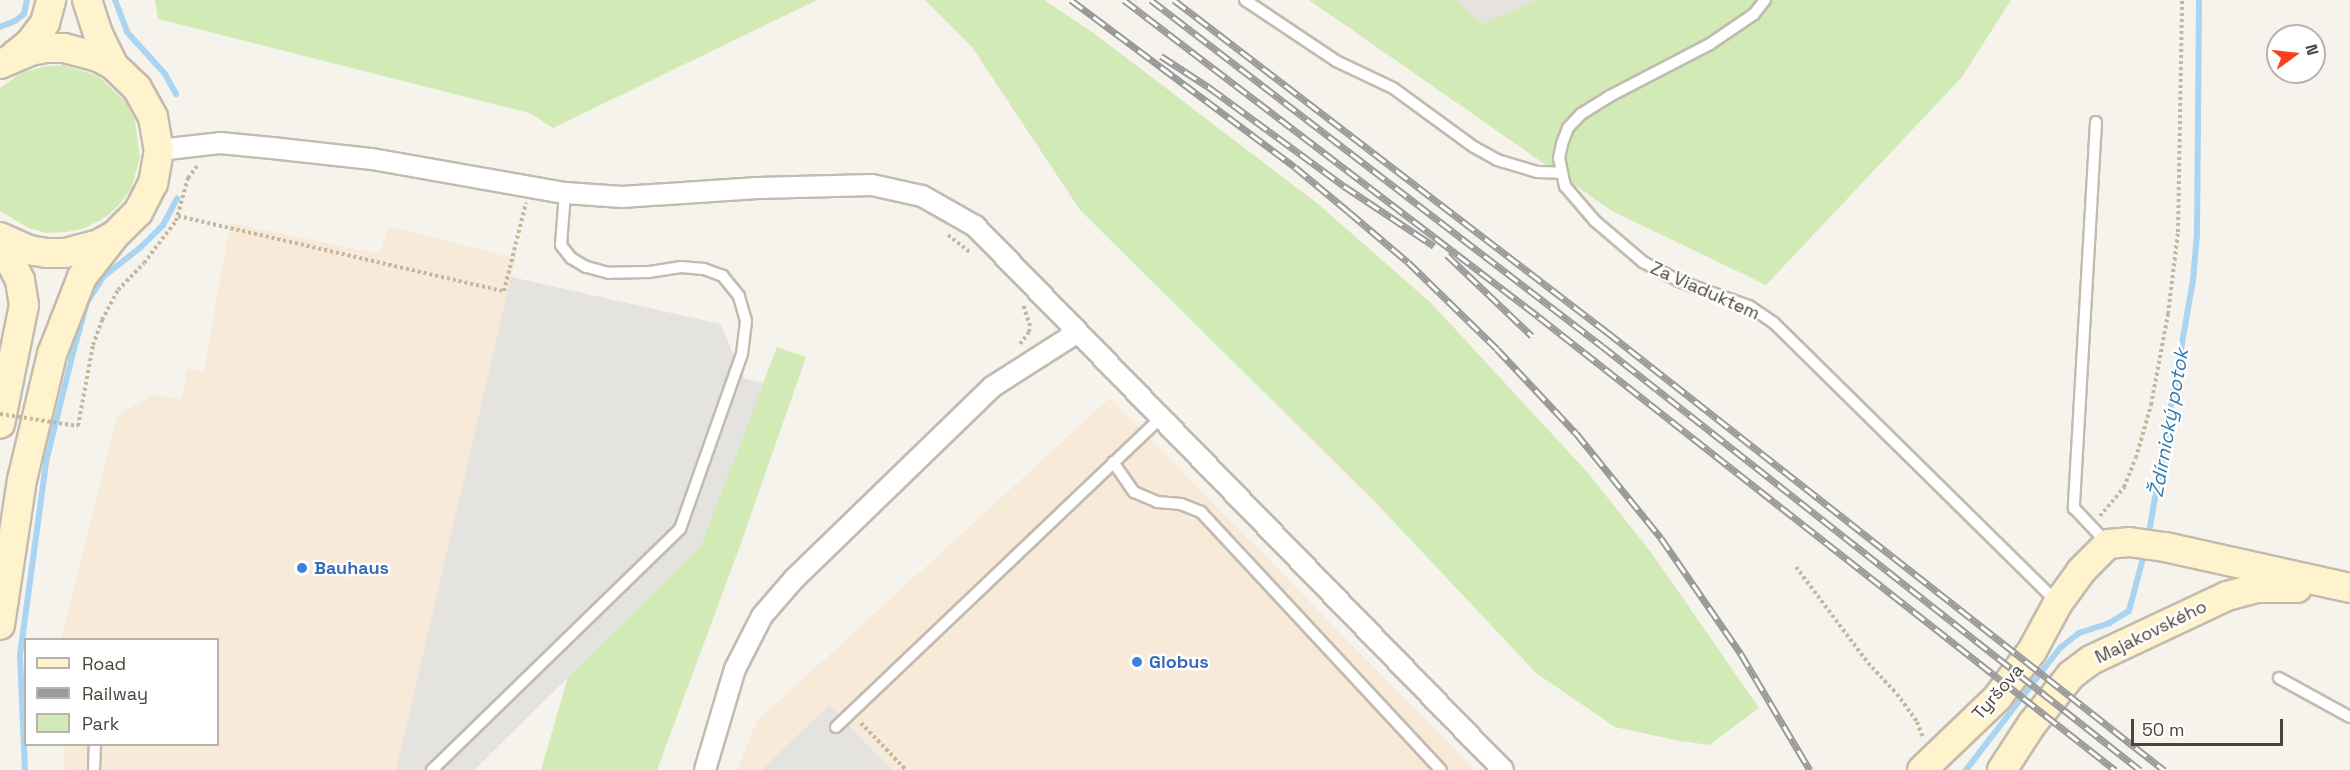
<!DOCTYPE html>
<html>
<head>
<meta charset="utf-8">
<style>
	body { margin:0 }
	#map { position:relative; width:2350px; height:770px; overflow:hidden; background:#f6f3ec; font-family:"Space Grotesk",sans-serif }
	div>[style] { position:absolute }
	.commercial>* { inset:0; background:#f7ead8 }
	.industrial>* { inset:0; background:#e6e2dd }
	.green>* { inset:0; background:#d2eab5 }
	.parking>* { inset:0; background:#e5e3e0 }
	.stream>* { height:6px; margin:-3px; padding:0 3px; transform-origin:3px; border-radius:3px; background:#a9d4f2 }
	.path>* { height:4px; margin-top:-2px; transform-origin:0; background:repeating-linear-gradient(90deg,#c4b79f 0 3px,transparent 0 6px) }
	.roads { filter:drop-shadow(2px 0 #c2bbae) drop-shadow(-2px 0 #c2bbae) drop-shadow(0 2px #c2bbae) drop-shadow(0 -2px #c2bbae) }
	.lane>* { height:10px; margin:-5px; padding:0 5px; transform-origin:5px; border-radius:5px; background:#fff }
	.street>* { height:20px; margin:-10px; padding:0 10px; transform-origin:10px; border-radius:10px; background:#fff }
	.secondary>* { height:28px; margin:-14px; padding:0 14px; transform-origin:14px; border-radius:14px; background:#fff3cd }
	.rail>* { height:7px; margin-top:-3.5px; transform-origin:0; background:repeating-linear-gradient(90deg,#fff 0 14px,#9a9a9a 0 28px); box-sizing:border-box; border-block:2px solid #9a9a9a }
	.path-bridge>* { height:4px; margin-top:-2px; transform-origin:0; background:repeating-linear-gradient(90deg,#c4b79f 0 3px,transparent 0 6px) }
	.dots>* { width:16px; height:16px; translate:-50% -50%; box-sizing:border-box; border:3px solid #fff; border-radius:50% }
	span { translate:-50% -50%; white-space:nowrap; text-align:center; line-height:1.15; -webkit-text-stroke:4.5px #fff; paint-order:stroke }
	.street-label { font-size:18px; color:#4b4439 }
	.shop-label { font-size:18px; color:#366cbe; font-weight:700 }
	.left { translate:0 -50%; text-align:left }
	.water-label { font-size:20px; color:#2e7ab2; font-style:italic }
	.legend { position:absolute; left:24px; top:638px; width:195px; height:108px; box-sizing:border-box; background:#fff; border:2px solid #b7b4b0; margin:0; padding:8px 10px; list-style:none; font-size:18px; color:#4b4439 }
	.legend li { display:flex; align-items:center; gap:12px; height:30px }
	.legend b { width:30px; border:2px solid #b7b4b0 }
	.north { position:absolute; left:2266px; top:24px; width:60px; height:60px; box-sizing:border-box; background:#fff; border:2px solid #b7b4b0; border-radius:50%; rotate:75deg; font-size:16px; font-weight:700; line-height:24px; text-align:center; color:#4b4439 }
	.north::after { content:''; display:block; margin:auto; width:21px; height:27px; background:#fc3f1d; clip-path:polygon(50% 0,100% 100%,50% 72%,0 100%) }
	.scale { position:absolute; left:2131px; top:719px; width:152px; height:27px; box-sizing:border-box; border:3px solid #4b4439; border-top:0; padding-left:8px; font-size:18px; line-height:21px; white-space:nowrap; color:#4b4439; -webkit-text-stroke:4px #fff; paint-order:stroke }
</style>
</head>
<body>
<div id="map">
	<div class="commercial">
		<i style="clip-path:polygon(230px 223px,380px 254px,388px 226px,516px 259px,511px 277px,720px 324px,745px 379px,764px 383px,700px 547px,474px 770px,65px 770px,63px 745px,218px 744px,218px 640px,61px 640px,118px 414px,154px 395px,182px 399px,187px 369px,204px 372px)"></i>
		<i style="clip-path:polygon(1110px 398px,1475px 770px,737px 770px,757px 721px)"></i>
	</div>
	<div class="industrial">
		<i style="clip-path:polygon(1457px 0,1537px 0,1481px 24px)"></i>
	</div>
	<div class="green">
		<i style="clip-path:polygon(155px 0,817px 0,553px 128px,530px 113px,158px 19px)"></i>
		<i style="clip-path:polygon(925px 0,1044px 0,1095px 34px,1318px 204px,1431px 303px,1588px 473px,1653px 555px,1759px 708px,1709px 745px,1680px 741px,1615px 727px,1536px 673px,1378px 505px,1080px 210px,972px 47px)"></i>
		<i style="clip-path:polygon(1309px 0,1457px 0,1481px 24px,1537px 0,2011px 0,1962px 77px,1766px 285px,1612px 211px)"></i>
		<i style="clip-path:polygon(63px 65px,98px 76px,127px 103px,135px 120px,140px 158px,131px 189px,120px 204px,106px 217px,85px 228px,67px 232px,47px 233px,29px 228px,0 211px,0 88px,21px 73px,43px 67px)"></i>
		<i style="clip-path:polygon(777px 347px,806px 357px,740px 546px,657px 770px,541px 770px,568px 677px,700px 547px)"></i>
	</div>
	<div class="parking">
		<i style="clip-path:polygon(511px 277px,720px 324px,745px 379px,764px 383px,700px 547px,474px 770px,396px 770px)"></i>
		<i style="clip-path:polygon(829px 705px,892px 770px,762px 770px)"></i>
	</div>
	<div class="stream">
		<i style="left:115px;top:0;width:34px;rotate:69deg"></i>
		<i style="left:127px;top:32px;width:57px;rotate:47.9deg"></i>
		<i style="left:165px;top:74px;width:23px;rotate:61deg"></i>
		<i style="left:0;top:27px;width:16px;rotate:-22deg"></i>
		<i style="left:15px;top:21px;width:11px;rotate:-38deg"></i>
		<i style="left:24px;top:14px;width:14px;rotate:-78deg"></i>
		<i style="left:2148px;top:538px;width:262px;rotate:-80.1deg"></i>
		<i style="left:2193px;top:280px;width:46px;rotate:-85deg"></i>
		<i style="left:2197px;top:234px;width:234px;rotate:-89.5deg"></i>
		<i style="left:25px;top:770px;width:115px;rotate:-92.5deg"></i>
		<i style="left:20px;top:655px;width:195px;rotate:-82.3deg"></i>
		<i style="left:46px;top:462px;width:116px;rotate:-76.1deg"></i>
		<i style="left:74px;top:349px;width:49px;rotate:-74.5deg"></i>
		<i style="left:87px;top:302px;width:30px;rotate:-57deg"></i>
		<i style="left:103px;top:277px;width:48px;rotate:-38.3deg"></i>
		<i style="left:141px;top:247px;width:31px;rotate:-45deg"></i>
		<i style="left:163px;top:225px;width:30px;rotate:-62deg"></i>
		<i style="left:1966px;top:770px;width:154px;rotate:-52.4deg"></i>
		<i style="left:2060px;top:648px;width:24px;rotate:-38deg"></i>
		<i style="left:2079px;top:633px;width:32px;rotate:-18deg"></i>
		<i style="left:2109px;top:623px;width:23px;rotate:-31deg"></i>
		<i style="left:2129px;top:611px;width:62px;rotate:-75.1deg"></i>
	</div>
	<div class="path">
		<i style="left:178px;top:216px;width:335px;rotate:13deg"></i>
		<i style="left:504px;top:291px;width:91px;rotate:-76deg"></i>
		<i style="left:948px;top:235px;width:29px;rotate:38deg"></i>
		<i style="left:144px;top:263px;width:53px;rotate:-52.7deg"></i>
		<i style="left:176px;top:221px;width:45px;rotate:-74.4deg"></i>
		<i style="left:188px;top:178px;width:15px;rotate:-53deg"></i>
		<i style="left:1020px;top:344px;width:15px;rotate:-53deg"></i>
		<i style="left:1029px;top:332px;width:6px;rotate:-81deg"></i>
		<i style="left:1030px;top:326px;width:22px;rotate:-108deg"></i>
		<i style="left:2100px;top:516px;width:38px;rotate:-50deg"></i>
		<i style="left:2124px;top:487px;width:31px;rotate:-68deg"></i>
		<i style="left:2136px;top:458px;width:55px;rotate:-74.2deg"></i>
		<i style="left:2151px;top:405px;width:93px;rotate:-79.4deg"></i>
		<i style="left:2168px;top:314px;width:83px;rotate:-83deg"></i>
		<i style="left:2178px;top:232px;width:232px;rotate:-89deg"></i>
		<i style="left:1796px;top:567px;width:120px;rotate:53.1deg"></i>
		<i style="left:1868px;top:663px;width:42px;rotate:46.9deg"></i>
		<i style="left:1897px;top:694px;width:34px;rotate:54deg"></i>
		<i style="left:1917px;top:722px;width:17px;rotate:69deg"></i>
		<i style="left:861px;top:723px;width:65px;rotate:46.2deg"></i>
	</div>
	<div class="roads">
		<div class="lane">
			<i style="left:1245px;top:0;width:110px;rotate:33.8deg"></i>
			<i style="left:1336px;top:61px;width:63px;rotate:25.3deg"></i>
			<i style="left:1393px;top:88px;width:100px;rotate:36.1deg"></i>
			<i style="left:1474px;top:147px;width:26px;rotate:29deg"></i>
			<i style="left:1497px;top:160px;width:42px;rotate:16.7deg"></i>
			<i style="left:1537px;top:172px;width:24px;rotate:2deg"></i>
			<i style="left:1765px;top:0;width:18px;rotate:128deg"></i>
			<i style="left:1754px;top:14px;width:53px;rotate:145.7deg"></i>
			<i style="left:1710px;top:44px;width:113px;rotate:152.5deg"></i>
			<i style="left:1610px;top:96px;width:34px;rotate:148deg"></i>
			<i style="left:1581px;top:114px;width:19px;rotate:133deg"></i>
			<i style="left:1568px;top:128px;width:17px;rotate:111deg"></i>
			<i style="left:1562px;top:144px;width:14px;rotate:102deg"></i>
			<i style="left:1559px;top:158px;width:29px;rotate:78deg"></i>
			<i style="left:1565px;top:186px;width:46px;rotate:49.4deg"></i>
			<i style="left:1595px;top:221px;width:63px;rotate:40.5deg"></i>
			<i style="left:1643px;top:262px;width:41px;rotate:27.8deg"></i>
			<i style="left:1679px;top:281px;width:74px;rotate:19.7deg"></i>
			<i style="left:1749px;top:306px;width:30px;rotate:34deg"></i>
			<i style="left:1774px;top:323px;width:399px;rotate:44.6deg"></i>
			<i style="left:2096px;top:122px;width:387px;rotate:93.3deg"></i>
			<i style="left:2074px;top:508px;width:48px;rotate:46.7deg"></i>
			<i style="left:1113px;top:462px;width:37px;rotate:55deg"></i>
			<i style="left:1134px;top:492px;width:25px;rotate:23deg"></i>
			<i style="left:1157px;top:502px;width:24px;rotate:5deg"></i>
			<i style="left:1181px;top:504px;width:22px;rotate:22deg"></i>
			<i style="left:1201px;top:512px;width:352px;rotate:47.1deg"></i>
			<i style="left:2279px;top:678px;width:81px;rotate:28.8deg"></i>
			<i style="left:836px;top:727px;width:448px;rotate:-43.6deg"></i>
			<i style="left:94px;top:770px;width:26px;rotate:-88deg"></i>
			<i style="left:432px;top:770px;width:346px;rotate:-44.2deg"></i>
			<i style="left:680px;top:529px;width:186px;rotate:-70.5deg"></i>
			<i style="left:742px;top:354px;width:33px;rotate:-83deg"></i>
			<i style="left:746px;top:321px;width:26px;rotate:-106deg"></i>
			<i style="left:739px;top:296px;width:26px;rotate:-129deg"></i>
			<i style="left:723px;top:276px;width:20px;rotate:-160deg"></i>
			<i style="left:704px;top:269px;width:23px;rotate:-175deg"></i>
			<i style="left:681px;top:267px;width:33px;rotate:171deg"></i>
			<i style="left:648px;top:272px;width:39px;rotate:179deg"></i>
			<i style="left:609px;top:273px;width:24px;rotate:-165deg"></i>
			<i style="left:586px;top:267px;width:17px;rotate:-149deg"></i>
			<i style="left:571px;top:258px;width:16px;rotate:-128deg"></i>
			<i style="left:561px;top:245px;width:52px;rotate:-85.6deg"></i>
		</div>
		<div class="street">
			<i style="left:159px;top:150px;width:61px;rotate:-6.5deg"></i>
			<i style="left:220px;top:143px;width:52px;rotate:5.5deg"></i>
			<i style="left:272px;top:148px;width:101px;rotate:6.3deg"></i>
			<i style="left:372px;top:159px;width:196px;rotate:10deg"></i>
			<i style="left:565px;top:193px;width:57px;rotate:4deg"></i>
			<i style="left:622px;top:197px;width:136px;rotate:-3.8deg"></i>
			<i style="left:758px;top:188px;width:114px;rotate:-1.5deg"></i>
			<i style="left:872px;top:185px;width:51px;rotate:12.4deg"></i>
			<i style="left:922px;top:196px;width:61px;rotate:29.5deg"></i>
			<i style="left:975px;top:226px;width:758px;rotate:45.86deg"></i>
			<i style="left:705px;top:770px;width:105px;rotate:-73.5deg"></i>
			<i style="left:735px;top:669px;width:59px;rotate:-63deg"></i>
			<i style="left:762px;top:616px;width:49px;rotate:-49.1deg"></i>
			<i style="left:794px;top:579px;width:276px;rotate:-44.1deg"></i>
			<i style="left:992px;top:387px;width:102px;rotate:-32.6deg"></i>
		</div>
		<div class="secondary">
			<i style="left:87px;top:0;width:38px;rotate:72deg"></i>
			<i style="left:99px;top:36px;width:32px;rotate:64deg"></i>
			<i style="left:14px;top:56px;width:21px;rotate:-39deg"></i>
			<i style="left:30px;top:43px;width:25px;rotate:-53deg"></i>
			<i style="left:45px;top:23px;width:24px;rotate:-75deg"></i>
			<i style="left:0;top:64px;width:33px;rotate:-23deg"></i>
			<i style="left:30px;top:51px;width:17px;rotate:-10deg"></i>
			<i style="left:47px;top:48px;width:17px"></i>
			<i style="left:64px;top:48px;width:35px;rotate:15deg"></i>
			<i style="left:98px;top:57px;width:17px;rotate:28deg"></i>
			<i style="left:113px;top:65px;width:33px;rotate:44deg"></i>
			<i style="left:137px;top:88px;width:33px;rotate:61deg"></i>
			<i style="left:153px;top:117px;width:34px;rotate:80deg"></i>
			<i style="left:159px;top:150px;width:34px;rotate:100deg"></i>
			<i style="left:153px;top:183px;width:33px;rotate:117deg"></i>
			<i style="left:138px;top:212px;width:33px;rotate:135deg"></i>
			<i style="left:115px;top:235px;width:18px;rotate:151deg"></i>
			<i style="left:99px;top:244px;width:35px;rotate:165deg"></i>
			<i style="left:65px;top:253px;width:18px;rotate:180deg"></i>
			<i style="left:47px;top:253px;width:18px;rotate:-171deg"></i>
			<i style="left:29px;top:250px;width:32px;rotate:-156deg"></i>
			<i style="left:0;top:241px;width:44px;rotate:62.9deg"></i>
			<i style="left:20px;top:280px;width:25px;rotate:81deg"></i>
			<i style="left:24px;top:305px;width:121px;rotate:101.4deg"></i>
			<i style="left:0;top:625px;width:147px;rotate:-81.4deg"></i>
			<i style="left:22px;top:480px;width:130px;rotate:-76.6deg"></i>
			<i style="left:52px;top:354px;width:83px;rotate:-68.7deg"></i>
			<i style="left:82px;top:277px;width:47px;rotate:-51.9deg"></i>
			<i style="left:1922px;top:770px;width:104px;rotate:-43.8deg"></i>
			<i style="left:1997px;top:698px;width:59px;rotate:-53.3deg"></i>
			<i style="left:2032px;top:651px;width:55px;rotate:-61.6deg"></i>
			<i style="left:2058px;top:603px;width:39px;rotate:-54deg"></i>
			<i style="left:2081px;top:571px;width:38px;rotate:-45deg"></i>
			<i style="left:2108px;top:544px;width:21px;rotate:-5deg"></i>
			<i style="left:2129px;top:542px;width:36px;rotate:8deg"></i>
			<i style="left:2165px;top:547px;width:189px;rotate:12.5deg"></i>
			<i style="left:2002px;top:770px;width:55px;rotate:-56.9deg"></i>
			<i style="left:2032px;top:724px;width:63px;rotate:-51.5deg"></i>
			<i style="left:2071px;top:675px;width:25px;rotate:-37deg"></i>
			<i style="left:2091px;top:660px;width:150px;rotate:-25.2deg"></i>
			<i style="left:2227px;top:596px;width:31px;rotate:-15deg"></i>
			<i style="left:2257px;top:588px;width:40px"></i>
		</div>
	</div>
	<div class="rail">
		<i style="left:1071px;top:0;width:279px;rotate:36.7deg"></i>
		<i style="left:1295px;top:167px;width:70px;rotate:39.8deg"></i>
		<i style="left:1349px;top:212px;width:77px;rotate:40.3deg"></i>
		<i style="left:1408px;top:262px;width:124px;rotate:44.3deg"></i>
		<i style="left:1497px;top:349px;width:115px;rotate:46.8deg"></i>
		<i style="left:1576px;top:433px;width:135px;rotate:51deg"></i>
		<i style="left:1661px;top:538px;width:141px;rotate:55.4deg"></i>
		<i style="left:1741px;top:654px;width:135px;rotate:59.3deg"></i>
		<i style="left:1124px;top:0;width:522px;rotate:37.37deg"></i>
		<i style="left:1539px;top:317px;width:733px;rotate:38.18deg"></i>
		<i style="left:1151px;top:0;width:568px;rotate:37.49deg"></i>
		<i style="left:1602px;top:346px;width:685px;rotate:38.24deg"></i>
		<i style="left:1174px;top:0;width:546px;rotate:37.48deg"></i>
		<i style="left:1607px;top:332px;width:709px;rotate:38.18deg"></i>
		<i style="left:1161px;top:56px;width:59px;rotate:33.1deg"></i>
		<i style="left:1210px;top:88px;width:166px;rotate:36.2deg"></i>
		<i style="left:1344px;top:186px;width:108px;rotate:33.7deg"></i>
		<i style="left:1447px;top:255px;width:117px;rotate:43.6deg"></i>
	</div>
	<div class="path-bridge">
		<i style="left:0;top:414px;width:79px;rotate:8.7deg"></i>
		<i style="left:78px;top:426px;width:82px;rotate:-79.5deg"></i>
		<i style="left:93px;top:345px;width:27px;rotate:-70deg"></i>
		<i style="left:102px;top:320px;width:34px;rotate:-62deg"></i>
		<i style="left:118px;top:290px;width:37px;rotate:-46deg"></i>
	</div>
	<div class="dots">
		<i style="left:302px;top:568px;background:#3f7fe0"></i>
		<i style="left:1137px;top:662px;background:#3f7fe0"></i>
	</div>
	<div class="street-label">
		<span style="left:1705px;top:291px;rotate:24deg">Za Viaduktem</span>
		<span style="left:2151px;top:632px;rotate:-26deg">Majakovského</span>
		<span style="left:1998px;top:692px;rotate:-49deg">Tyršova</span>
	</div>
	<div class="shop-label">
		<span class="left" style="left:314px;top:568px">Bauhaus</span>
		<span class="left" style="left:1149px;top:662px">Globus</span>
	</div>
	<div class="water-label">
		<span style="left:2169px;top:423px;rotate:-80deg">Ždírnický potok</span>
	</div>
	<ul class="legend">
	<li><b style="height:8px;background:#fff3cd"></b>Road</li>
	<li><b style="height:8px;background:#9a9a9a"></b>Railway</li>
	<li><b style="height:16px;background:#d2eab5"></b>Park</li>
	</ul>
	<div class="north">N</div>
	<div class="scale">50 m</div>
</div>
</body>
</html>
